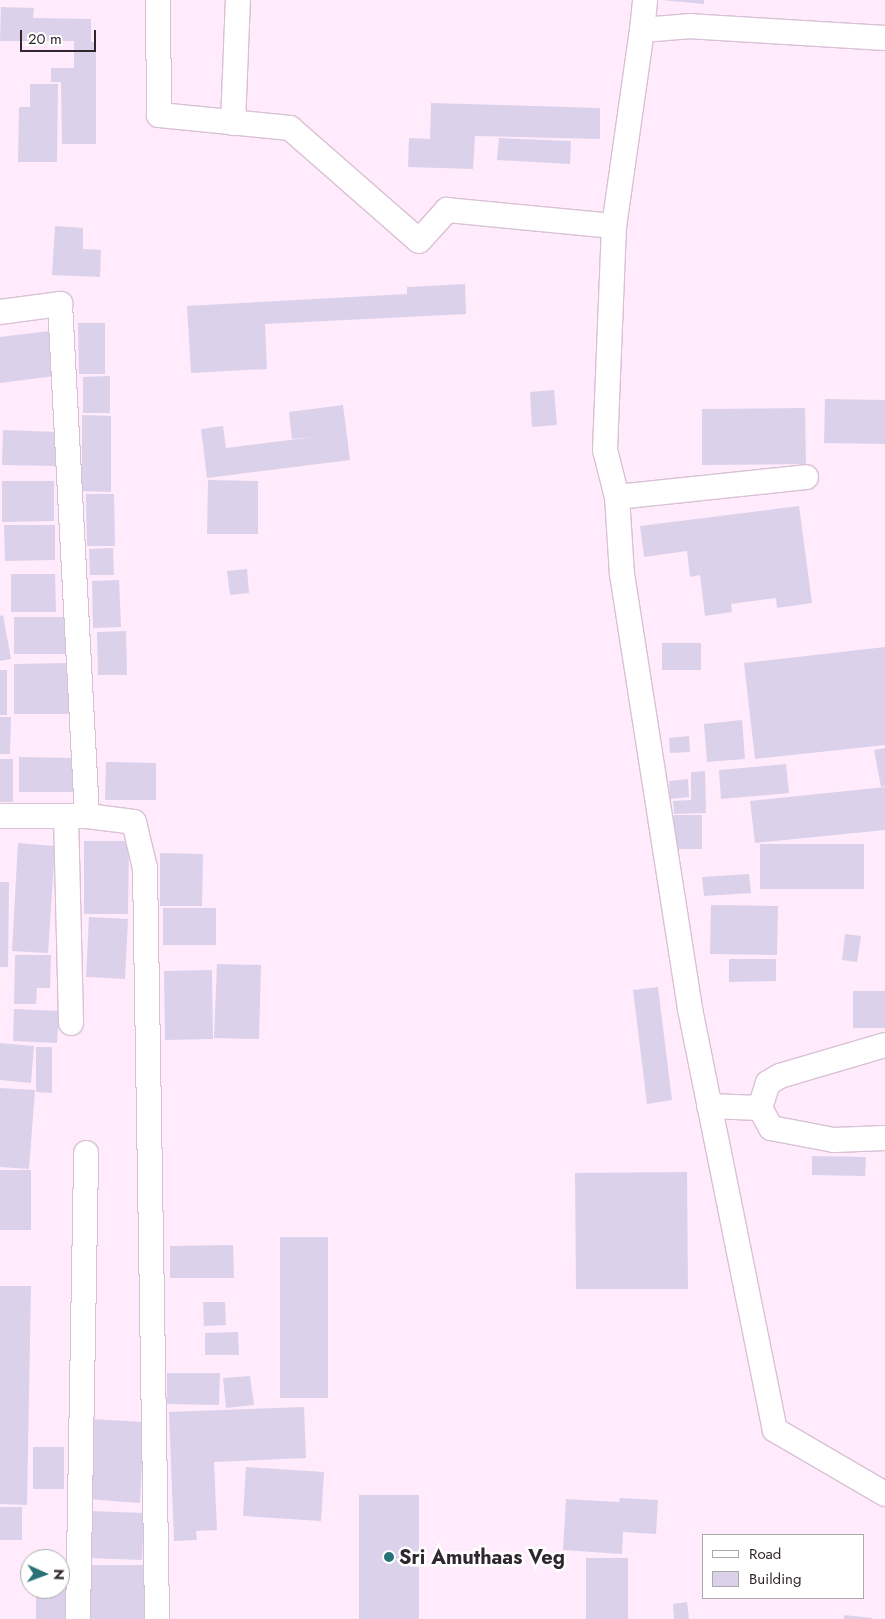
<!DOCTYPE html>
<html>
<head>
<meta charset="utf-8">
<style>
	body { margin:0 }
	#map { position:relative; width:885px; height:1619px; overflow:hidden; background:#ffebfc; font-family:Jost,sans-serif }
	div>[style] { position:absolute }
	.building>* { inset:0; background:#dcd1eb }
	.roads { filter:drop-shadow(1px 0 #d9c1d5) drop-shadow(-1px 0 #d9c1d5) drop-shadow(0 1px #d9c1d5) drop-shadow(0 -1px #d9c1d5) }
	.minor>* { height:24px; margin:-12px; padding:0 12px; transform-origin:12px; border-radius:12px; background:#fff }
	.dots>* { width:14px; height:14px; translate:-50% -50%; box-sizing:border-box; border:2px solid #fff; border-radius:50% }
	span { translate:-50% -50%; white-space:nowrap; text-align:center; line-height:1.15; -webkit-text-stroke:5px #fff; paint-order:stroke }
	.poi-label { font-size:20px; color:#30272e; font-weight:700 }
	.left { translate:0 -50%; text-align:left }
	.legend { position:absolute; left:702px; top:1534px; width:162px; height:65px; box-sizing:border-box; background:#fff; border:1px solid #aca9ab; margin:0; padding:6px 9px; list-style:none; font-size:15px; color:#30272e }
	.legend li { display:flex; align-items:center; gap:10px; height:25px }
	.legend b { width:25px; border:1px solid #aca9ab }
	.north { position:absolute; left:20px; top:1549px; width:50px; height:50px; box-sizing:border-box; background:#fff; border:1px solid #aca9ab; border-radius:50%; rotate:92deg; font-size:14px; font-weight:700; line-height:20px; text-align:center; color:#30272e }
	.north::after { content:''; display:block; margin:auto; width:18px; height:22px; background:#277177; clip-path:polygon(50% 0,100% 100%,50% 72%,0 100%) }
	.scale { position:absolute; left:20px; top:30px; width:76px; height:22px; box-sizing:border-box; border:2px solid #30272e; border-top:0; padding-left:6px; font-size:15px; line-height:18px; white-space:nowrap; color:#30272e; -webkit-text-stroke:4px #fff; paint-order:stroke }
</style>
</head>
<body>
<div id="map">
	<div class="building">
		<i style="clip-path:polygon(662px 0,704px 0,704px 4px)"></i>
		<i style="clip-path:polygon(1px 7px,34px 8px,33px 18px,91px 19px,91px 42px,96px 42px,96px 144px,62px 144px,61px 82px,51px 82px,51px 68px,74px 68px,74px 41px,0 41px)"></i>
		<i style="clip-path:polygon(30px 84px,58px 84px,57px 162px,18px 162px,19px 107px,30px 107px)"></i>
		<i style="clip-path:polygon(431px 103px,600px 108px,600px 139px,475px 136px,473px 169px,408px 167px,409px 138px,430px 139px)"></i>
		<i style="clip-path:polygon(499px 138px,571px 141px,570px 164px,497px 160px)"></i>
		<i style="clip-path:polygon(55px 226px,83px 228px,83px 249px,101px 250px,100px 277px,52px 275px)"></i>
		<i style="clip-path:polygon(465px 284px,466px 314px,265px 324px,267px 369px,191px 373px,187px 306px,407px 294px,407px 287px)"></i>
		<i style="clip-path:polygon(78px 323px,105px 323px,105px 374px,79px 374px)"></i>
		<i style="clip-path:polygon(49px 331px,55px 376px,0 383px,0 337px)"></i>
		<i style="clip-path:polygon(110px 376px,110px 413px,83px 413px,83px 377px)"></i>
		<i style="clip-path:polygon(554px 390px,557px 425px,532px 427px,530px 392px)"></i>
		<i style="clip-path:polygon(825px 399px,885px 400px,885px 444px,824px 443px)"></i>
		<i style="clip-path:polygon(343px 405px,350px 460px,207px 478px,201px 429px,223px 426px,226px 448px,314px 437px,292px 439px,289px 412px)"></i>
		<i style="clip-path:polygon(805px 408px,806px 464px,702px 465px,702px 409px)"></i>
		<i style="clip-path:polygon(82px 415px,111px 416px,111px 492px,82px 491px)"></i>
		<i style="clip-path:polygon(3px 430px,56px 432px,55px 466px,2px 465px)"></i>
		<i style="clip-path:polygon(208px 480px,258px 481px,258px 534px,207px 534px)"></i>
		<i style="clip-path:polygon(2px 481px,54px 481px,54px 521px,2px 522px)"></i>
		<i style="clip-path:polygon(86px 494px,114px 494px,115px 546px,87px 546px)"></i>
		<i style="clip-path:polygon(799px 506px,812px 603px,777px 608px,776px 598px,731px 604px,732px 612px,705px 616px,700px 575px,690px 577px,687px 551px,644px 557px,640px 526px)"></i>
		<i style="clip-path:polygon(4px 525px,55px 525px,55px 560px,5px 561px)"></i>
		<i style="clip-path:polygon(113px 548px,114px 575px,90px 575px,89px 549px)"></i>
		<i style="clip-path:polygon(247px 569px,249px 593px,230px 595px,227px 571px)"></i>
		<i style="clip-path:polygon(11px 574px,55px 574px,56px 612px,11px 612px)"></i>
		<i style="clip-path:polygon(119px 580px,121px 627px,93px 628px,92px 581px)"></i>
		<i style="clip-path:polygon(3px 615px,11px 659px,0 661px,0 616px)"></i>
		<i style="clip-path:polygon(14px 617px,66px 617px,66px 654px,14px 654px)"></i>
		<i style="clip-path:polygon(126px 631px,127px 675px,98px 675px,97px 632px)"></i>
		<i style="clip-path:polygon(662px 643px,701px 643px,701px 670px,662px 670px)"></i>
		<i style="clip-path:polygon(885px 647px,885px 745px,755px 759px,744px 663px)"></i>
		<i style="clip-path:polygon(68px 663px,68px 714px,14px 714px,14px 664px)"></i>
		<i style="clip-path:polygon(0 670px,7px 670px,7px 715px,0 715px)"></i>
		<i style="clip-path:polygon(0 717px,11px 717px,10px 754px,0 754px)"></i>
		<i style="clip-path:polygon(742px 720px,745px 759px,707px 762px,704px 724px)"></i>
		<i style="clip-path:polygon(689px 736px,690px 752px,670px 753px,669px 738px)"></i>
		<i style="clip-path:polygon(885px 748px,885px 786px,881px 787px,874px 750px)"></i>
		<i style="clip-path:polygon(19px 757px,74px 758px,73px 792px,19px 792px)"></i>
		<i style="clip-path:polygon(0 759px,13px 759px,13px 802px,0 802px)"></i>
		<i style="clip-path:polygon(106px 762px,156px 763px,156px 800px,105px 800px)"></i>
		<i style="clip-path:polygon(786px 764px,789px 793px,721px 799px,719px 770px)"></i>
		<i style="clip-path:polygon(705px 771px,706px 813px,674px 814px,673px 801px,691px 800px,691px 772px)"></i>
		<i style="clip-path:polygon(688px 779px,689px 797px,670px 799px,669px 781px)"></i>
		<i style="clip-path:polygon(885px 787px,885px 830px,755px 843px,750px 801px)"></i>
		<i style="clip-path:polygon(674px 815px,702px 815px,702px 849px,674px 849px)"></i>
		<i style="clip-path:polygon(84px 841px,129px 841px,128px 914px,84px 914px)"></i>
		<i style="clip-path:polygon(18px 843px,55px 846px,48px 953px,12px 951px)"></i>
		<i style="clip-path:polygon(760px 844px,864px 844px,864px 889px,760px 889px)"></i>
		<i style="clip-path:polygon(160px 853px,203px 854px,202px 906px,160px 906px)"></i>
		<i style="clip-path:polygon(749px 874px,751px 893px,704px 896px,702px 877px)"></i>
		<i style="clip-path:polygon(0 882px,9px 882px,8px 967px,0 967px)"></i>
		<i style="clip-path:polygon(711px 905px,778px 906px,777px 955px,710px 954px)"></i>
		<i style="clip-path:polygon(163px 908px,216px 908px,216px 945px,163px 945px)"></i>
		<i style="clip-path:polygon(89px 917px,128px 919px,125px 979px,86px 977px)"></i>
		<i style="clip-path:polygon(845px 934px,861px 936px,857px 962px,842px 960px)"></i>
		<i style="clip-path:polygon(15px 955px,51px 955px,50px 988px,37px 988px,36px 1004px,14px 1004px)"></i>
		<i style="clip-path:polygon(729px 959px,776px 959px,776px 981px,729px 982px)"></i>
		<i style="clip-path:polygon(217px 964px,261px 965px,259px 1039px,214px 1038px)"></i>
		<i style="clip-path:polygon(212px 970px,213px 1039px,165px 1040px,164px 971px)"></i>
		<i style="clip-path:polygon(658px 987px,672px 1100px,647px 1104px,633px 990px)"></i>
		<i style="clip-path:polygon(853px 991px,885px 991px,885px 1028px,853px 1028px)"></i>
		<i style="clip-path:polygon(14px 1009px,59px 1011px,57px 1043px,13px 1041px)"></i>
		<i style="clip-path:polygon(0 1043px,34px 1046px,31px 1083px,0 1080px)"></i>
		<i style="clip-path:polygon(36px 1047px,52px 1047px,52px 1093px,36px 1092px)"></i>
		<i style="clip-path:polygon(0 1088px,35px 1090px,29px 1169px,0 1167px)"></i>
		<i style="clip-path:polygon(812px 1156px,866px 1157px,865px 1176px,812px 1175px)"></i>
		<i style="clip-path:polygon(0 1170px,31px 1170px,31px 1230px,0 1230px)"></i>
		<i style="clip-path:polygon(687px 1172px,688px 1289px,576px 1289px,575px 1173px)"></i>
		<i style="clip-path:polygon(280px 1237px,328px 1237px,328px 1398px,280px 1398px)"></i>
		<i style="clip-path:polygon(233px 1245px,234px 1278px,170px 1278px,170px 1246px)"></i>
		<i style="clip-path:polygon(0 1286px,31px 1286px,27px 1505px,0 1504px)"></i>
		<i style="clip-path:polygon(203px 1302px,225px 1302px,226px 1325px,204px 1326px)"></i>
		<i style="clip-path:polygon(238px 1332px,239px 1355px,205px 1355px,205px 1333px)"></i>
		<i style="clip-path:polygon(167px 1373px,220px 1373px,219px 1405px,167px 1404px)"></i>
		<i style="clip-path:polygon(250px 1376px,254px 1405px,226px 1408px,223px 1378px)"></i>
		<i style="clip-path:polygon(304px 1407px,306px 1458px,214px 1462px,217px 1530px,196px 1531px,197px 1540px,174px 1541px,169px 1412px)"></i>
		<i style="clip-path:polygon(91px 1419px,144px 1422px,140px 1503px,86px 1499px)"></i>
		<i style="clip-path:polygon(33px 1447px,64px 1447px,64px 1489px,33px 1489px)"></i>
		<i style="clip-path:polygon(246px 1467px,324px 1472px,321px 1521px,243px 1516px)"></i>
		<i style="clip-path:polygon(359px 1495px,419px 1495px,419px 1619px,359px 1619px)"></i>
		<i style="clip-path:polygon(620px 1498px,658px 1500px,656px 1534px,623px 1532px,622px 1554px,563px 1550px,566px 1499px,619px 1502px)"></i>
		<i style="clip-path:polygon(0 1507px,22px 1507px,22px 1540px,0 1540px)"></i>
		<i style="clip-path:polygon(91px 1511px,144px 1513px,142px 1560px,89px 1558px)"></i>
		<i style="clip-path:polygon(586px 1558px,628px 1558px,628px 1619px,586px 1619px)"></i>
		<i style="clip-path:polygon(90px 1565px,147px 1565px,147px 1619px,90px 1619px)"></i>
		<i style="clip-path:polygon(60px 1571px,68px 1572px,67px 1619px,36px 1619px,36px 1589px,60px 1589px)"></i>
		<i style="clip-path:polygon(687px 1602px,689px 1619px,674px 1619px,673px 1604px)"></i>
		<i style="clip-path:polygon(844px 1615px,872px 1618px,872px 1619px,844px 1619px)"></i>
	</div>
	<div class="roads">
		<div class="minor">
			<i style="left:158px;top:0;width:115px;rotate:89.5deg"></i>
			<i style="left:159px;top:115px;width:132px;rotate:5.7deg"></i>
			<i style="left:290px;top:128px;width:171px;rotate:41.2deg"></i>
			<i style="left:419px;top:241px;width:42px;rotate:-47.9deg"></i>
			<i style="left:447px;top:210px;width:168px;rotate:5.5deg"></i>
			<i style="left:642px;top:30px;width:30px;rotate:-84deg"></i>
			<i style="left:885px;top:38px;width:194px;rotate:-176.5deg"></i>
			<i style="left:691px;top:26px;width:49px;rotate:175.3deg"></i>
			<i style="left:642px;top:30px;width:198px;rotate:98.1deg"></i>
			<i style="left:614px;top:226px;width:224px;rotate:92.3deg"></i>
			<i style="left:605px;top:450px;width:49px;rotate:75.7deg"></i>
			<i style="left:617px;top:497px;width:77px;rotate:86.3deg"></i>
			<i style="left:622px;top:574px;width:440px;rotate:81.1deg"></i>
			<i style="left:690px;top:1009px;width:429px;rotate:78.6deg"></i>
			<i style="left:775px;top:1430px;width:127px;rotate:30.2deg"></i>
			<i style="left:233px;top:123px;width:123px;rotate:-87.7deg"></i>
			<i style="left:0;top:312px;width:61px;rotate:-7.6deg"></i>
			<i style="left:60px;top:304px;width:513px;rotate:86.98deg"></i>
			<i style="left:617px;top:497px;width:190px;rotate:-6deg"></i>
			<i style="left:0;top:816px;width:87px"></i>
			<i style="left:87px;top:816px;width:47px;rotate:7.3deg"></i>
			<i style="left:134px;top:822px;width:47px;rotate:76.6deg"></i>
			<i style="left:145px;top:868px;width:751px;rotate:89.08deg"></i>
			<i style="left:66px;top:816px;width:207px;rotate:88.6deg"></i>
			<i style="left:885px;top:1045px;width:109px;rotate:163.6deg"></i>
			<i style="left:780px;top:1076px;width:14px;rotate:150deg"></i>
			<i style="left:768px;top:1083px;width:26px;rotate:108deg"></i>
			<i style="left:760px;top:1108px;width:23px;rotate:61deg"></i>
			<i style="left:771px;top:1128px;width:64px;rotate:10.8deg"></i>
			<i style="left:834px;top:1140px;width:51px;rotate:-2.2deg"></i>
			<i style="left:709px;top:1106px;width:51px;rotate:2.2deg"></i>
			<i style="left:78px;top:1619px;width:466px;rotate:-89deg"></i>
		</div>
	</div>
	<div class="dots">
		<i style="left:389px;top:1557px;background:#277177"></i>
	</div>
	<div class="poi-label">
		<span class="left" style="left:399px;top:1557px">Sri Amuthaas Veg</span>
	</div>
	<ul class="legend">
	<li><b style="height:6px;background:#fff"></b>Road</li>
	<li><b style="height:14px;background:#dcd1eb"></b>Building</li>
	</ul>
	<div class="north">N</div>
	<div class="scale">20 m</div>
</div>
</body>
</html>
